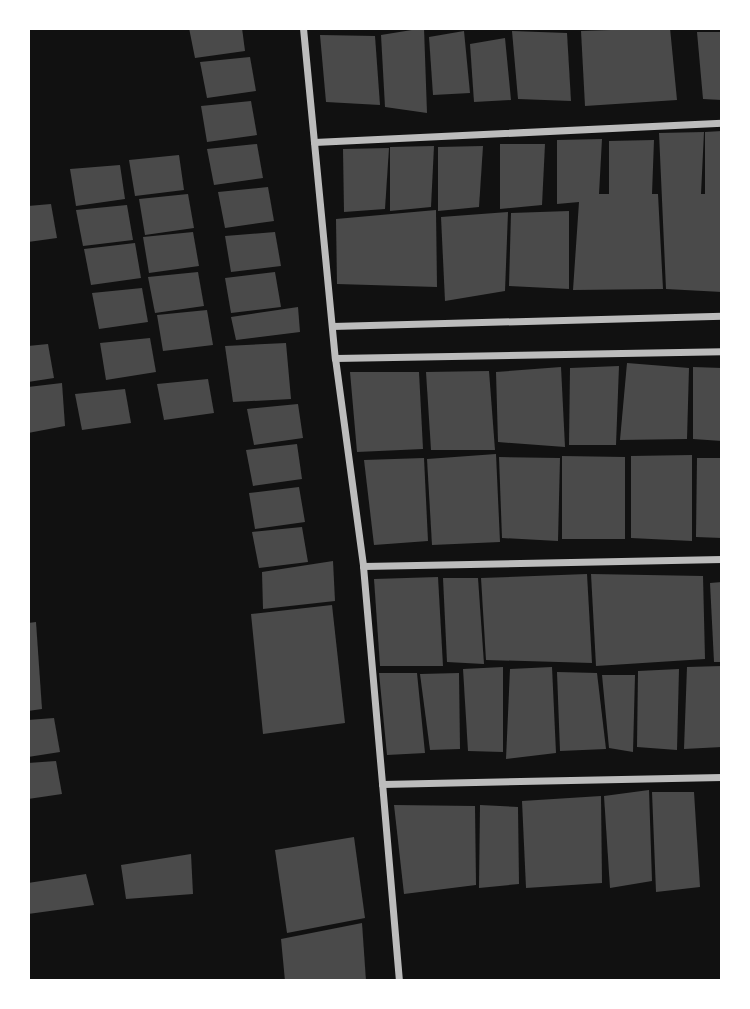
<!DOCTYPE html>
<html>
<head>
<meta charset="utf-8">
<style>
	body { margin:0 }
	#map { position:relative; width:750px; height:1009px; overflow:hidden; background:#111; font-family:"IBM Plex Serif",serif }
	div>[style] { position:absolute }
	.building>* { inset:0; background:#4a4a4a }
	.minor>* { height:7px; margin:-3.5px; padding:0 3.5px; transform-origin:3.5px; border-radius:3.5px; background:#bcbcbc }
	span { translate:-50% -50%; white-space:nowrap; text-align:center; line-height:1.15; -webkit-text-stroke:6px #fff; paint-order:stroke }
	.frame { position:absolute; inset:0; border:30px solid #fff; pointer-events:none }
</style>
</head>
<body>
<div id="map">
	<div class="building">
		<i style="clip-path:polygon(189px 28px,242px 28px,245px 51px,195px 58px)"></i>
		<i style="clip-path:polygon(424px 28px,427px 113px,385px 107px,381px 35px)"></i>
		<i style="clip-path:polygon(670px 28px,677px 100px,585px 106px,581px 31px)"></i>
		<i style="clip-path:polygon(464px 31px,470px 93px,433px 95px,429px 37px)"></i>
		<i style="clip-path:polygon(512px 31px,567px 33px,571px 101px,518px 99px)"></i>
		<i style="clip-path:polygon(697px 32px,722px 32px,722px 100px,703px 99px)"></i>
		<i style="clip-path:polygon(320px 35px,375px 36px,380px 105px,326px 102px)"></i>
		<i style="clip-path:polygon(505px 38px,511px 100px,474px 102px,470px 44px)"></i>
		<i style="clip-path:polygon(250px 57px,256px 91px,207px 98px,200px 62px)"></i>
		<i style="clip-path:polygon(251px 101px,257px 135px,207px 142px,201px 106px)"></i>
		<i style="clip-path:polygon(722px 131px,722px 292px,666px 289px,659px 133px,704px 132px,701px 194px,705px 194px,705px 132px)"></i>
		<i style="clip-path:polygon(602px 139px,599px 194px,609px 194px,609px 141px,654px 140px,652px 194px,658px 194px,663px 289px,573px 290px,579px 202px,557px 204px,557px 140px)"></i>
		<i style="clip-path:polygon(257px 144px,263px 178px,214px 185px,207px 149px)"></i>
		<i style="clip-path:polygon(500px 144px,545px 144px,542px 205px,500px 209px)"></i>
		<i style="clip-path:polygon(434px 146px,431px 207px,390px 211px,390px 147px)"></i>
		<i style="clip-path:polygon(483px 146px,479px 207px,438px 211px,438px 147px)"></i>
		<i style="clip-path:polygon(389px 148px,385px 209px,344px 212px,343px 149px)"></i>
		<i style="clip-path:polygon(179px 155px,184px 190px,135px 196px,129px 160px)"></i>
		<i style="clip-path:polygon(120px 165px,125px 199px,76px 206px,70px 169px)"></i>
		<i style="clip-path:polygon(268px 187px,274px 221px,225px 228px,218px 192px)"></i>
		<i style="clip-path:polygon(188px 194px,194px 228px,145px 235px,139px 199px)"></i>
		<i style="clip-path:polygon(51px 204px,57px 238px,28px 242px,28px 206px)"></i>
		<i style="clip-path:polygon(127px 205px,133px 240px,83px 246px,76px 210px)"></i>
		<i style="clip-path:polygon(436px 210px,437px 287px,337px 284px,336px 219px)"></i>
		<i style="clip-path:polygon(569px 211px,569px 289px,509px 286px,511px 213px)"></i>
		<i style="clip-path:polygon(508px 212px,505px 291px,445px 301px,441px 217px)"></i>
		<i style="clip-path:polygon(193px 232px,199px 266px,149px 273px,143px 237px)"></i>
		<i style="clip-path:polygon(275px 232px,281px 266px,231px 272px,225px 236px)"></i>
		<i style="clip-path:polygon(135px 243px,141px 278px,91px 285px,84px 249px)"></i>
		<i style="clip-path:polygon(198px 272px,204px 306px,155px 313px,148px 277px)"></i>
		<i style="clip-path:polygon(275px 272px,281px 307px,231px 313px,225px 278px)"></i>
		<i style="clip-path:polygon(142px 288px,148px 322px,99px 329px,92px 293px)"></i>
		<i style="clip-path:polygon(298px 307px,300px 332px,236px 340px,231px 317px)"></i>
		<i style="clip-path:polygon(207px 310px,213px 345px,163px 351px,157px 315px)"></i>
		<i style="clip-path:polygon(150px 338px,156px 372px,106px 380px,100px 343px)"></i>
		<i style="clip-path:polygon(286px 343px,291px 399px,233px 402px,225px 346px)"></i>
		<i style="clip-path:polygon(48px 344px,54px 378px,28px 382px,28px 346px)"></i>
		<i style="clip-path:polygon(627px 363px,689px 368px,687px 439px,620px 440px)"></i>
		<i style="clip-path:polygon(619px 366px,616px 445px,569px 445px,570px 368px)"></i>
		<i style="clip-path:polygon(561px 367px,565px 447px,498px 442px,496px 372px)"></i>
		<i style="clip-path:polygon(693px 367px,722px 368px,722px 441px,693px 439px)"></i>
		<i style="clip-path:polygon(489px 371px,495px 450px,431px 450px,426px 372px)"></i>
		<i style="clip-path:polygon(350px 372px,419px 372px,423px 449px,357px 452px)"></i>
		<i style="clip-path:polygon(208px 379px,214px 413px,164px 420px,157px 384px)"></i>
		<i style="clip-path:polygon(62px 383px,65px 426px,28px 433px,28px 387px)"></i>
		<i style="clip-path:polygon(125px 389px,131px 423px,82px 430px,75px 394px)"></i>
		<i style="clip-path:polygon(298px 404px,303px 438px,254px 445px,247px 409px)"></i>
		<i style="clip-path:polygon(297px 444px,302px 479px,253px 486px,246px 450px)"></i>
		<i style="clip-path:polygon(496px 454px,500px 542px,432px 545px,427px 459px)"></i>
		<i style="clip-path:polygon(692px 455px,692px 541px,631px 538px,631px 456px)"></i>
		<i style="clip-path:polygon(562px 456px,625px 457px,625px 539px,562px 539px)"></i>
		<i style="clip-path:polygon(499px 457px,560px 458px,558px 541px,502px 538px)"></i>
		<i style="clip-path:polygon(424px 458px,428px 541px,374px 545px,364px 460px)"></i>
		<i style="clip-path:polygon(697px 458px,722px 458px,722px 538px,696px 537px)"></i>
		<i style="clip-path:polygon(299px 487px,305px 522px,255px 529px,249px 493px)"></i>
		<i style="clip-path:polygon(302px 527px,308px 562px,259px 568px,252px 532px)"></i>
		<i style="clip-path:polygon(333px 561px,335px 601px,263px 609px,262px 572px)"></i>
		<i style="clip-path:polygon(587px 574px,592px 663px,486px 660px,481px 578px)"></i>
		<i style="clip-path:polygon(591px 574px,703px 576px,705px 659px,596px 666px)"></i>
		<i style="clip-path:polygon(438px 577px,443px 666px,380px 666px,374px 579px)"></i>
		<i style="clip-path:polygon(443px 578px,478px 578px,484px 664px,447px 662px)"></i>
		<i style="clip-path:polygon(722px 582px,722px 662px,714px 662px,710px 583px)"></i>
		<i style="clip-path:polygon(332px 605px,345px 723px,263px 734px,251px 614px)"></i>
		<i style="clip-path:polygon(36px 622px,42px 709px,28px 711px,28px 623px)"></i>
		<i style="clip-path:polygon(722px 666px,722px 747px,684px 749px,687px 667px)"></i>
		<i style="clip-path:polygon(503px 667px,503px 752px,468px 751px,463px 669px)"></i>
		<i style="clip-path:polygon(552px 667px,556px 753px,506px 759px,510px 669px)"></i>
		<i style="clip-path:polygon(679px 669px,677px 750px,637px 747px,638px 671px)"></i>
		<i style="clip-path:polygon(557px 672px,597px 673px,606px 749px,560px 751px)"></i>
		<i style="clip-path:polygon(379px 673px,417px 673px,425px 753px,387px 755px)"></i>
		<i style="clip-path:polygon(459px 673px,460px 749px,430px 750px,420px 674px)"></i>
		<i style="clip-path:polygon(602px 675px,635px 675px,633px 752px,609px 748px)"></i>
		<i style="clip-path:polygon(54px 718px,60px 752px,28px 757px,28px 720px)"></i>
		<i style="clip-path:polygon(56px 761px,62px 794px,28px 799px,28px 763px)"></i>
		<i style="clip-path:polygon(649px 790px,652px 881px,610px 888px,604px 796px)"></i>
		<i style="clip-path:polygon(652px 792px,694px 792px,700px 887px,656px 892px)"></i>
		<i style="clip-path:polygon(601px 796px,602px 883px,526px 888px,522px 801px)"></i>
		<i style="clip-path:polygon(394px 805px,475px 806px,476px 885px,404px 894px)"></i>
		<i style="clip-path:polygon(480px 805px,518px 807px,519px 884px,479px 888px)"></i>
		<i style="clip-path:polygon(354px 837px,365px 918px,287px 933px,275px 850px)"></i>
		<i style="clip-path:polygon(191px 854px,193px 894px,126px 899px,121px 865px)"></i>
		<i style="clip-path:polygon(86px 874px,94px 905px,28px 914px,28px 883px)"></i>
		<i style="clip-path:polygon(362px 923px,366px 981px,285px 981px,281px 939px)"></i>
	</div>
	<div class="minor">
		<i style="left:303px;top:28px;width:332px;rotate:84.5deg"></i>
		<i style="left:335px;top:358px;width:210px;rotate:82.3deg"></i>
		<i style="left:363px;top:566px;width:359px;rotate:-1.1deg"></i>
		<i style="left:314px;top:142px;width:408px;rotate:-2.7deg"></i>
		<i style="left:332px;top:326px;width:390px;rotate:-1.5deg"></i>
		<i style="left:335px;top:358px;width:387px;rotate:-1deg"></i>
		<i style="left:363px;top:566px;width:219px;rotate:85deg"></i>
		<i style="left:399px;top:981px;width:198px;rotate:-94.9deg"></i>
		<i style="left:382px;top:784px;width:340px;rotate:-1.2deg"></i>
	</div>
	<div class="frame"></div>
</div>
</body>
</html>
